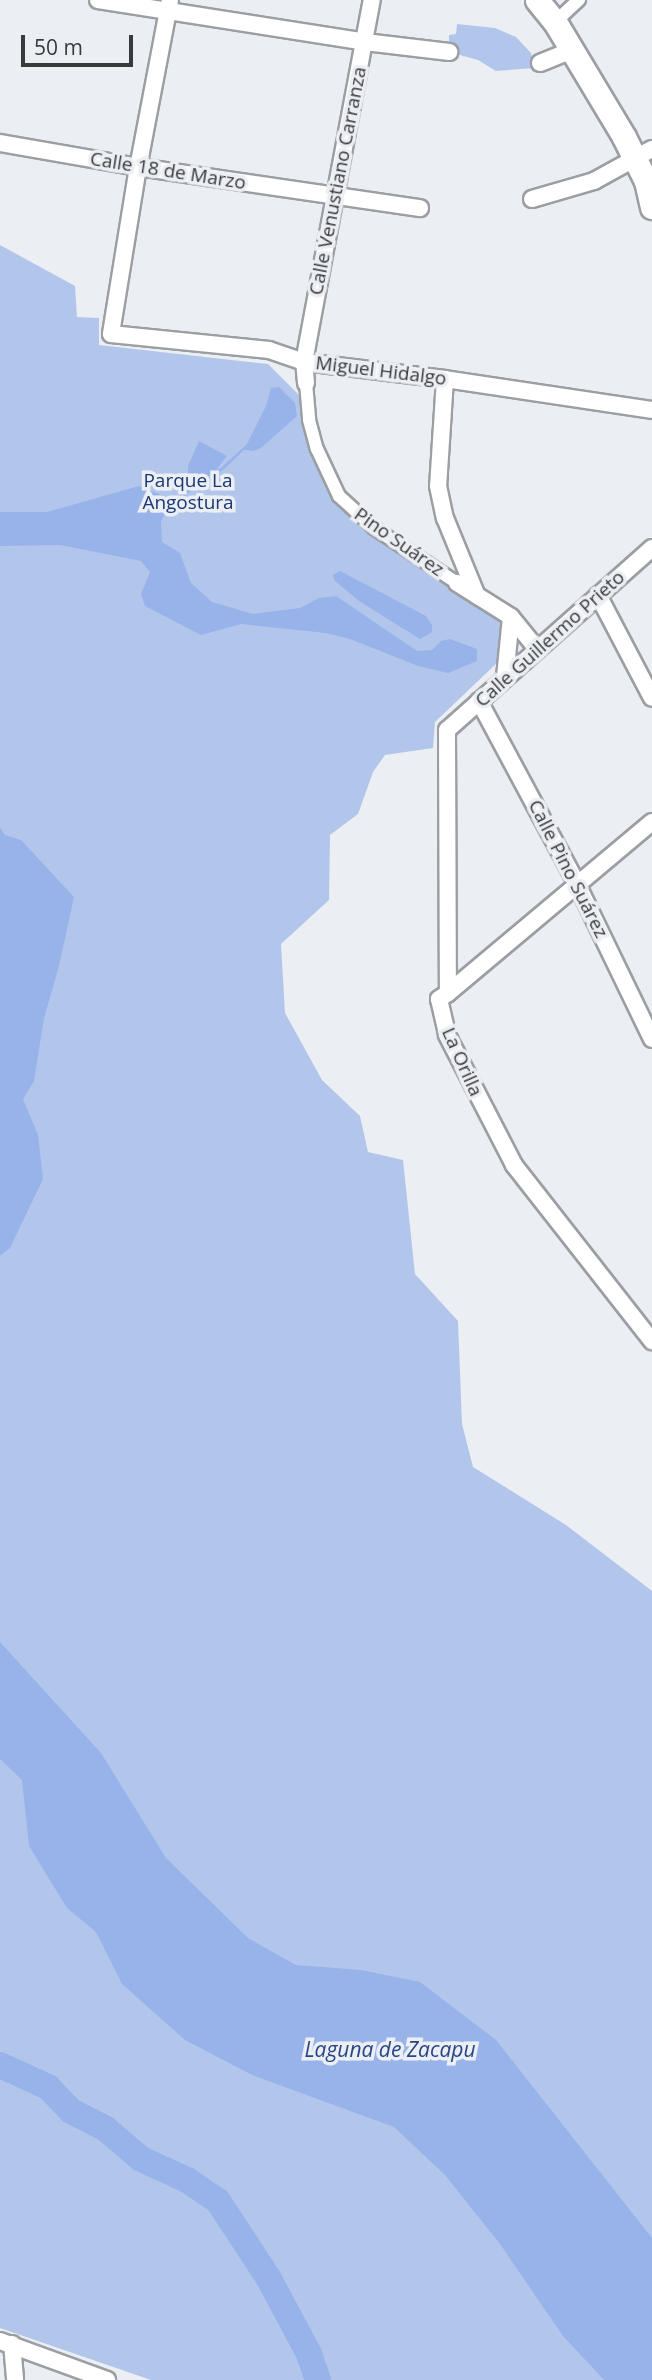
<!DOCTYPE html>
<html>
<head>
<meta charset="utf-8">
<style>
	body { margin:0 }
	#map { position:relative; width:652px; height:2380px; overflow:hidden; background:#ebeef3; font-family:"Open Sans",sans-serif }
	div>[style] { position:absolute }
	.green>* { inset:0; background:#b2c6ec }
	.water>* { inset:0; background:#98b3e9 }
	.river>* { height:26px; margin:-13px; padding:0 13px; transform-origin:13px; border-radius:13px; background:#98b3e9 }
	.roads { filter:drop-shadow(2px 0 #9b9ea3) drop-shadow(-2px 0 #9b9ea3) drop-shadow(0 2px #9b9ea3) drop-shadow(0 -2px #9b9ea3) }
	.pedestrian>* { height:12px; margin:-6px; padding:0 6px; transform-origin:6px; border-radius:6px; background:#fff }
	.minor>* { height:16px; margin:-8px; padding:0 8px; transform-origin:8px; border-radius:8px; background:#fff }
	.secondary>* { height:23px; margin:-11.5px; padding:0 11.5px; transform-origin:11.5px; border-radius:11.5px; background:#fff }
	span { translate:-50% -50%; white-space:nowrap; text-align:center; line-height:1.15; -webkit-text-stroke:7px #ebeef3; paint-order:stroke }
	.street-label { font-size:19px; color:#393a3c }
	.park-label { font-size:19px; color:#1b3776 }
	.water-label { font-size:21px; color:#284686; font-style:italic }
	.scale { position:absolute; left:21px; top:35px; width:112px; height:32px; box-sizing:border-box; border:4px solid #393a3c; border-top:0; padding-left:9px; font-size:21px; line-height:24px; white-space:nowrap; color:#393a3c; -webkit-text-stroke:5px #ebeef3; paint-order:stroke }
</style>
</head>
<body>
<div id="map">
	<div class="green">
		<i style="clip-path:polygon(457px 24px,495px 28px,516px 37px,531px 53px,534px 68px,496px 71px,478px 60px,449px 52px,449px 35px,456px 34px)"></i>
		<i style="clip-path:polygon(0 245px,75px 286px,77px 317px,99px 318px,99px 345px,268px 364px,301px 397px,339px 497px,505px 614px,499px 661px,435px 722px,433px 748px,385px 755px,373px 772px,358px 814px,330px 835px,329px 900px,281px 944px,285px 1013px,322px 1080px,360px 1116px,368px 1152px,403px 1160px,415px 1274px,458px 1321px,462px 1424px,473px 1467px,566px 1525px,652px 1591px,652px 2380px,151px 2380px,0 2328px)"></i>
	</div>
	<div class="water">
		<i style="clip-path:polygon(279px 387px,295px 403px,297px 416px,261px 448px,253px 451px,244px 450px,223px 470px,205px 478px,165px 514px,161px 521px,162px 542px,180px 553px,191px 583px,212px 602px,253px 614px,300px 608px,319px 598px,336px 596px,417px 651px,432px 650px,441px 641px,450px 639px,477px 649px,477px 661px,448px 673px,418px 666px,350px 639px,326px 633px,241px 624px,201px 635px,145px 606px,141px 594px,150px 572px,141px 561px,60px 545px,0 546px,0 512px,47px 512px,139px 486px,171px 499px,178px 495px,188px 482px,188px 466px,199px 441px,227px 456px,216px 470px,221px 468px,247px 444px,266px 406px,271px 388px)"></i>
		<i style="clip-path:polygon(340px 571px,426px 616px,432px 625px,432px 632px,420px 639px,359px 601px,334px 580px,333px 575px)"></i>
		<i style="clip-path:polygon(0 828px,5px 835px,21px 840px,74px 897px,59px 966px,44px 1018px,34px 1081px,23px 1099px,38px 1135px,43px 1179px,10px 1248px,0 1256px)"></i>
		<i style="clip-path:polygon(0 1642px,101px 1753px,166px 1858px,248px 1938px,296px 1965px,361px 1970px,420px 1982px,496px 2040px,652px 2238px,652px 2380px,604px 2380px,563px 2336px,500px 2244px,445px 2175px,394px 2127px,252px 2075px,185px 2040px,122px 1984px,96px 1932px,67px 1908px,29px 1846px,22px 1780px,0 1759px)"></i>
	</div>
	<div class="river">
		<i style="left:0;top:2065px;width:53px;rotate:24.6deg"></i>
		<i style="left:48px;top:2087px;width:33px;rotate:46deg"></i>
		<i style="left:71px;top:2111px;width:39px;rotate:27deg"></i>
		<i style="left:106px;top:2129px;width:46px;rotate:40.6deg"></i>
		<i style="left:141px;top:2159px;width:51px;rotate:24.5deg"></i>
		<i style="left:187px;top:2180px;width:37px;rotate:34deg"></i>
		<i style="left:218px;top:2201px;width:93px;rotate:56.8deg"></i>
		<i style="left:269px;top:2279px;width:85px;rotate:61.9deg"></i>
		<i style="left:309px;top:2354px;width:28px;rotate:71deg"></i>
	</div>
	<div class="roads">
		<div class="pedestrian">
			<i style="left:555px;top:22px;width:33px;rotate:-43deg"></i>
			<i style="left:306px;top:383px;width:37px;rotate:85deg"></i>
			<i style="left:309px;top:420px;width:30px;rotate:75deg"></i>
			<i style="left:317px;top:449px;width:52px;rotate:64.9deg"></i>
			<i style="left:339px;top:496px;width:47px;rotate:42.4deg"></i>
			<i style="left:374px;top:528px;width:100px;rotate:33.5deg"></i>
		</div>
		<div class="minor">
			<i style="left:98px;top:0;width:270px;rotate:8.9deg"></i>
			<i style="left:365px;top:42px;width:85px;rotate:6.8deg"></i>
			<i style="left:170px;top:0;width:170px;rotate:100.8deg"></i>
			<i style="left:138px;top:167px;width:169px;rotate:99.2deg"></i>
			<i style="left:111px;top:334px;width:159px;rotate:5.8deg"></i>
			<i style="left:269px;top:350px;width:37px;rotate:19deg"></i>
			<i style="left:304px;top:362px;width:142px;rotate:6.9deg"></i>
			<i style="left:445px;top:379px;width:209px;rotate:8.5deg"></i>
			<i style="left:540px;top:63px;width:32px;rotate:-22deg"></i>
			<i style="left:0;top:143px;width:140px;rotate:9.9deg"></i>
			<i style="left:138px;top:167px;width:285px;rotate:8.3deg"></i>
			<i style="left:532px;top:199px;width:65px;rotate:-16.2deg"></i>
			<i style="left:594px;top:181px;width:66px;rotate:-28.9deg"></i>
			<i style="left:445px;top:379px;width:107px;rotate:93.7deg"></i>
			<i style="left:438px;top:486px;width:33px;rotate:78deg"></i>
			<i style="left:445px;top:518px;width:84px;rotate:67.7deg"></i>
			<i style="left:306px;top:383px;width:21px;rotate:-95deg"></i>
			<i style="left:304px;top:362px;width:368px;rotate:-79.4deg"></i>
			<i style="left:652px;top:548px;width:274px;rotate:138.4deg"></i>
			<i style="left:447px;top:730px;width:263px;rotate:89.8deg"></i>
			<i style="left:448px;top:993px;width:11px;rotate:146deg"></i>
			<i style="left:439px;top:999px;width:37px;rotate:77deg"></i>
			<i style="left:447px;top:1035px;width:146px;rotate:62.7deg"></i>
			<i style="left:514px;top:1165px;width:224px;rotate:51.9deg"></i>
			<i style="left:457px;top:583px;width:64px;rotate:32.2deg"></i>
			<i style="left:511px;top:617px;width:41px;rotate:50.9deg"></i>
			<i style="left:598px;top:595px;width:116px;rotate:62.3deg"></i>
			<i style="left:505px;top:677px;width:60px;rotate:-84.3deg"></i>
			<i style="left:479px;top:701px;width:210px;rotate:61.8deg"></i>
			<i style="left:578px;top:886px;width:170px;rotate:64.2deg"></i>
			<i style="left:448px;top:993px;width:266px;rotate:-40deg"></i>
			<i style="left:0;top:2341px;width:114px;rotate:20deg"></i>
			<i style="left:12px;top:2344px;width:36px;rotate:85deg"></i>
		</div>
		<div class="secondary">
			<i style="left:537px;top:0;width:28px;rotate:51deg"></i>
			<i style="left:555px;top:22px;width:134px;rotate:59deg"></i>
			<i style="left:624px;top:137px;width:49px;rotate:63.4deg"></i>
			<i style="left:646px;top:181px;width:27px;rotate:77deg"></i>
		</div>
	</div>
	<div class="street-label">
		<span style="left:168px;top:171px;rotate:9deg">Calle 18 de Marzo</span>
		<span style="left:338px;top:181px;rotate:-79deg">Calle Venustiano Carranza</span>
		<span style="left:381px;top:371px;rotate:7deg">Miguel Hidalgo</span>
		<span style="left:399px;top:542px;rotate:35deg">Pino Suárez</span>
		<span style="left:550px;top:639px;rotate:-42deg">Calle Guillermo Prieto</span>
		<span style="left:568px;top:869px;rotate:63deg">Calle Pino Suárez</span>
		<span style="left:462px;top:1062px;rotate:66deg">La Orilla</span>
	</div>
	<div class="park-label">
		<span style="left:188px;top:492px">Parque La<br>Angostura</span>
	</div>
	<div class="water-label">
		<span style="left:390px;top:2049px">Laguna de Zacapu</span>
	</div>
	<div class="scale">50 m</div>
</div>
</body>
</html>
